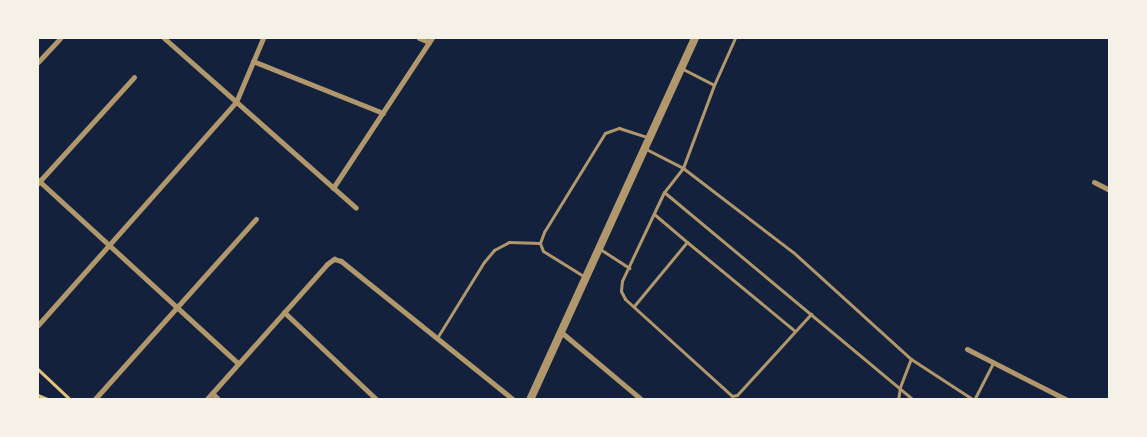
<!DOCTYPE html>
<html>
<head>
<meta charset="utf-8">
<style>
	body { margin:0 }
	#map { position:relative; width:1147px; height:437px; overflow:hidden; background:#14213d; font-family:"Asap Condensed",sans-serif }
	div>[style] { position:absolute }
	.path>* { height:2.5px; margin:-1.25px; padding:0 1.25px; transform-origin:1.25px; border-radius:1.25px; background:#e5c07b }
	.service>* { height:3px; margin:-1.5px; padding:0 1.5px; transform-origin:1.5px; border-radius:1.5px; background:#b1986c }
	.minor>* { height:5px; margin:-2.5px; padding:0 2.5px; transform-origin:2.5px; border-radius:2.5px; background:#b1986c }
	.tertiary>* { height:8px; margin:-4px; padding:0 4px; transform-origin:4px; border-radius:4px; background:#b1986c }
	span { translate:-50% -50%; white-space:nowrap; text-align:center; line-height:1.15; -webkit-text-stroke:5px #f6f1e7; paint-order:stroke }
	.frame { position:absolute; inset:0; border:39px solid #f6f1e7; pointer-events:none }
</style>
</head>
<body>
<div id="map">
	<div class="path">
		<i style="left:38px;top:369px;width:45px;rotate:43.2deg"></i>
		<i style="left:38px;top:395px;width:13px;rotate:23deg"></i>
	</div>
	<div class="service">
		<i style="left:735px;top:38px;width:51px;rotate:114.1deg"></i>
		<i style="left:714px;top:85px;width:89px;rotate:110.5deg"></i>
		<i style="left:683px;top:168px;width:31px;rotate:128deg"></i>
		<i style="left:664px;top:192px;width:98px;rotate:115.3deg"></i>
		<i style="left:622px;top:281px;width:10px;rotate:96deg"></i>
		<i style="left:621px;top:291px;width:9px;rotate:63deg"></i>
		<i style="left:625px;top:299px;width:144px;rotate:42.2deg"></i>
		<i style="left:732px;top:396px;width:5px;rotate:-11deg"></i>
		<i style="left:737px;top:395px;width:110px;rotate:-47.6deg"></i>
		<i style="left:681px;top:68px;width:37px;rotate:27deg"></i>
		<i style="left:646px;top:149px;width:42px;rotate:27.2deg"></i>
		<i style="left:683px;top:168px;width:138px;rotate:37.4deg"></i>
		<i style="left:793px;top:252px;width:159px;rotate:42.2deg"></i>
		<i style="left:911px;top:359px;width:75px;rotate:33.1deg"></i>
		<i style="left:664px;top:192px;width:325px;rotate:39.8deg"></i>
		<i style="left:654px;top:214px;width:43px;rotate:40.3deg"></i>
		<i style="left:600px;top:249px;width:35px;rotate:33deg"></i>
		<i style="left:585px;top:277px;width:49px;rotate:-148.2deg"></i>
		<i style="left:543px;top:251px;width:9px;rotate:-111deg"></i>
		<i style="left:540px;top:243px;width:12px;rotate:-70deg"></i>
		<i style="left:544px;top:232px;width:116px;rotate:-58.4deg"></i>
		<i style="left:605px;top:133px;width:15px;rotate:-20deg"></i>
		<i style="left:619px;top:128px;width:32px;rotate:18deg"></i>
		<i style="left:634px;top:306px;width:83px;rotate:-50.4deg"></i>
		<i style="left:687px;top:242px;width:140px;rotate:39.5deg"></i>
		<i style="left:437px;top:338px;width:89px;rotate:-58.3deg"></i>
		<i style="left:484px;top:262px;width:16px;rotate:-50deg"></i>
		<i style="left:494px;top:250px;width:17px;rotate:-28deg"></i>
		<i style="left:509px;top:242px;width:31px;rotate:2deg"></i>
		<i style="left:898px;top:400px;width:13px;rotate:-81deg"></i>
		<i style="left:900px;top:387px;width:30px;rotate:-69deg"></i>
		<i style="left:974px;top:400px;width:42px;rotate:-62.8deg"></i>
	</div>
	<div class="minor">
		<i style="left:164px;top:38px;width:256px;rotate:41.5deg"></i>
		<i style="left:419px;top:38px;width:11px;rotate:22deg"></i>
		<i style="left:253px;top:61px;width:140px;rotate:21.8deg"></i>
		<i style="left:38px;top:62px;width:33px;rotate:-47deg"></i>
		<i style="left:38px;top:180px;width:271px;rotate:42.5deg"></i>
		<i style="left:1094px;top:182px;width:18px;rotate:27deg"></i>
		<i style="left:38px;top:183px;width:143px;rotate:-47.8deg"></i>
		<i style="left:333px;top:188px;width:180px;rotate:-56.6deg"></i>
		<i style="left:284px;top:312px;width:128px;rotate:43.4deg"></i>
		<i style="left:38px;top:325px;width:298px;rotate:-48.4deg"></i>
		<i style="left:236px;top:102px;width:69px;rotate:-67.1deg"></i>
		<i style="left:561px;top:332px;width:106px;rotate:40deg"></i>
		<i style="left:967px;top:349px;width:112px;rotate:27deg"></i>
		<i style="left:212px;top:393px;width:10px;rotate:45deg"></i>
		<i style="left:94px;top:400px;width:243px;rotate:-48.2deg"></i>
		<i style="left:206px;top:400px;width:182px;rotate:-48.3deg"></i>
		<i style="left:327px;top:264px;width:9px;rotate:-36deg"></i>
		<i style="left:334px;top:259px;width:7px;rotate:16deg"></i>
		<i style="left:341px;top:261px;width:222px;rotate:38.8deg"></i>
	</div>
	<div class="tertiary">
		<i style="left:530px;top:400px;width:398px;rotate:-65.5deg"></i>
	</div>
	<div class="frame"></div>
</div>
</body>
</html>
